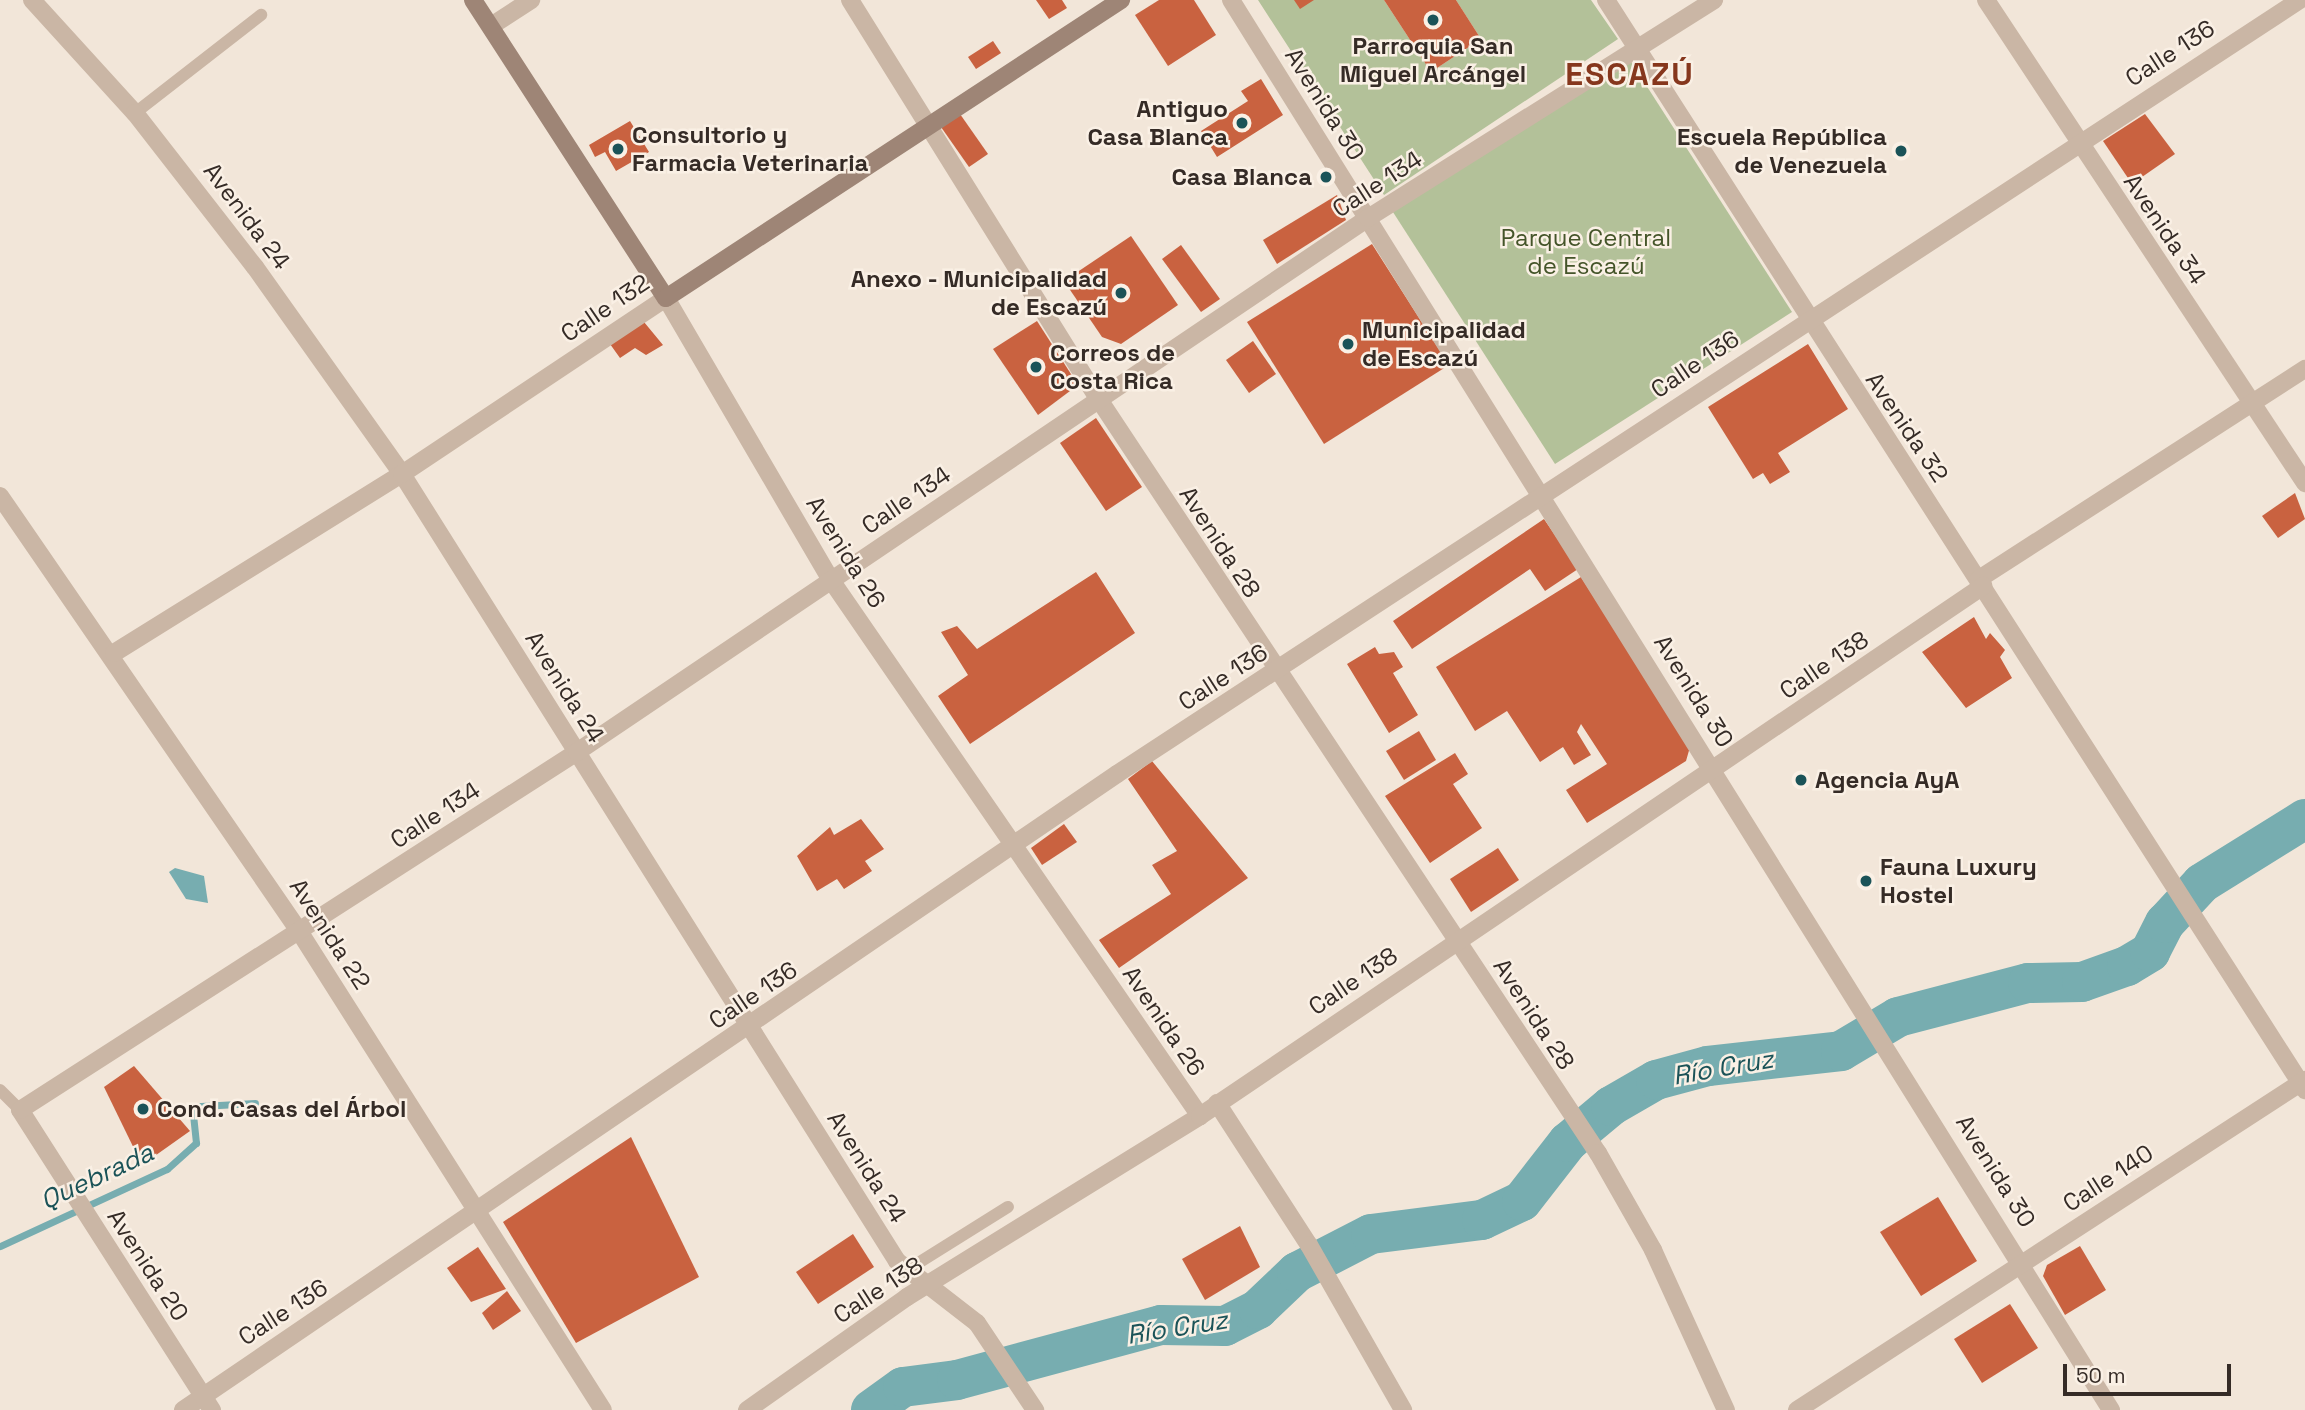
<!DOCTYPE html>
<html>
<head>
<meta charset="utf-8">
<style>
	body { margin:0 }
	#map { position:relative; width:2305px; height:1410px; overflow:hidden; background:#f2e6d9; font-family:"Space Grotesk",sans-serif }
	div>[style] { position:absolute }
	.green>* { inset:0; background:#b3c199 }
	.water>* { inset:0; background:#77adb0 }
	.stream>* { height:7px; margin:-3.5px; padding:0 3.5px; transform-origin:3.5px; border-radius:3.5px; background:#77adb0 }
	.river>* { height:40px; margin:-20px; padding:0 20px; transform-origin:20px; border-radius:20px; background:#77adb0 }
	.building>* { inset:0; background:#c96240 }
	.lane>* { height:12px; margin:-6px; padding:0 6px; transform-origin:6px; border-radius:6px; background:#cab6a5 }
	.street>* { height:18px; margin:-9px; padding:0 9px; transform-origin:9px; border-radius:9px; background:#cab6a5 }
	.secondary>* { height:18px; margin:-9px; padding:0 9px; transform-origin:9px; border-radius:9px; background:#9e8576 }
	.dots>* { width:19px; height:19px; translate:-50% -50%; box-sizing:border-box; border:4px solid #faf0e5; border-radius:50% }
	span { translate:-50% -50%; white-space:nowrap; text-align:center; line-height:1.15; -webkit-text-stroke:5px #faf0e5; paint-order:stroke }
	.poi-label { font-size:24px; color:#352b26; font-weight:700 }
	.right { translate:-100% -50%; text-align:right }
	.left { translate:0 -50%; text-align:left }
	.street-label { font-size:24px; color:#352b26 }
	.park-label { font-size:24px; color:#445429 }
	.water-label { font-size:26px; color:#1b5358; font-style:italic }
	.district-label { font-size:32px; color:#86371d; font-weight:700; letter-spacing:2px }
	.scale { position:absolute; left:2063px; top:1364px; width:168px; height:32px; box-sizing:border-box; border:4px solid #352b26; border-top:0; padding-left:9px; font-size:21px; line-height:24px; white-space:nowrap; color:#352b26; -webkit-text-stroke:5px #faf0e5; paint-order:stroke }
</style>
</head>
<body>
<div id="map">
	<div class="green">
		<i style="clip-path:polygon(1258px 0,1384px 0,1431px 72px,1481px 39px,1456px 0,1591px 0,1618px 39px,1384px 195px)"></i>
		<i style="clip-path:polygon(1628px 57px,1792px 312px,1555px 464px,1391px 209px)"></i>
	</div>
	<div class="water">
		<i style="clip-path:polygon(175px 868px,204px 876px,208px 903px,186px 899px,169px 872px)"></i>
	</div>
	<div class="stream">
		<i style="left:0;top:1246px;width:184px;rotate:-24.8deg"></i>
		<i style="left:167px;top:1169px;width:39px;rotate:-42deg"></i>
		<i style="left:196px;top:1143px;width:29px;rotate:-96deg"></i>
		<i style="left:193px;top:1114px;width:11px;rotate:-45deg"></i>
		<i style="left:201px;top:1106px;width:54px;rotate:-3.2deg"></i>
	</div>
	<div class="river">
		<i style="left:871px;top:1410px;width:39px;rotate:-36deg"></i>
		<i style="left:903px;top:1387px;width:54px;rotate:-7.4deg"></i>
		<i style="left:957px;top:1380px;width:211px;rotate:-15.1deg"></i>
		<i style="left:1161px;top:1325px;width:64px;rotate:0.9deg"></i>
		<i style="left:1225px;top:1326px;width:37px;rotate:-27deg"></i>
		<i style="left:1258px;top:1309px;width:54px;rotate:-43.5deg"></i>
		<i style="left:1297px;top:1272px;width:83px;rotate:-27.2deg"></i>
		<i style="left:1371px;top:1234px;width:112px;rotate:-7.2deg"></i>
		<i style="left:1482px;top:1220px;width:44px;rotate:-25.4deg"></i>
		<i style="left:1522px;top:1201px;width:75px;rotate:-52.1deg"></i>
		<i style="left:1568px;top:1142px;width:56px;rotate:-39.9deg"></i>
		<i style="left:1611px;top:1106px;width:52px;rotate:-30deg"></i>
		<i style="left:1656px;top:1080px;width:54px;rotate:-15.1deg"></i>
		<i style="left:1708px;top:1066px;width:134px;rotate:-6.4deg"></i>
		<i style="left:1841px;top:1051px;width:66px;rotate:-30.8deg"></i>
		<i style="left:1898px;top:1017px;width:134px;rotate:-14.7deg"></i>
		<i style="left:2028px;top:983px;width:54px;rotate:-1.1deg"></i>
		<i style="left:2082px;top:982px;width:48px;rotate:-19.6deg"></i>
		<i style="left:2127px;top:966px;width:27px;rotate:-31deg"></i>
		<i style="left:2150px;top:952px;width:33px;rotate:-63deg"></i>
		<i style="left:2165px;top:923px;width:54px;rotate:-47.2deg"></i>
		<i style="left:2202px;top:883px;width:121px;rotate:-31.9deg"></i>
	</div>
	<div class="building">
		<i style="clip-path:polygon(1036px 0,1062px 0,1067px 8px,1049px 19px)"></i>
		<i style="clip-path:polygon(1159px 0,1194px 0,1216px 35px,1168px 66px,1135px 15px)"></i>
		<i style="clip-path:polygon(1294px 0,1314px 0,1300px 9px)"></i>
		<i style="clip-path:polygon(1384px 0,1456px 0,1481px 39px,1431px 72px)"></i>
		<i style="clip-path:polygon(993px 41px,1001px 53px,976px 69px,968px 57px)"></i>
		<i style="clip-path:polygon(1261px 79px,1283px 115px,1217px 157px,1201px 131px,1248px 101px,1241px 91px)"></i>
		<i style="clip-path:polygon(960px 114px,988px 154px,969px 167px,941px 127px)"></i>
		<i style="clip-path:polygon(2145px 114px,2175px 154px,2132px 184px,2103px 141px)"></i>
		<i style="clip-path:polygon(630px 121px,649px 152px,616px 171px,605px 152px,595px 157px,589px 145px)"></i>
		<i style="clip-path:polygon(1337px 195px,1346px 220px,1277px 264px,1263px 240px)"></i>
		<i style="clip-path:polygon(1131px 236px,1178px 305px,1121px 344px,1102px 337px,1064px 281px)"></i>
		<i style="clip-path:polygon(1372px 244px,1449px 365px,1324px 444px,1247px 322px)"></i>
		<i style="clip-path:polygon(1181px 245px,1220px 299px,1201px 312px,1162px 259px)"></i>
		<i style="clip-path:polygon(1037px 321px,1078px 385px,1038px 415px,993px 349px)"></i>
		<i style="clip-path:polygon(644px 322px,663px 345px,646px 355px,635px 348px,620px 358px,610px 344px)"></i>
		<i style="clip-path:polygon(1253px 341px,1276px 374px,1249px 393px,1226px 360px)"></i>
		<i style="clip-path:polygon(1808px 344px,1848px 409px,1778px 453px,1790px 472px,1770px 484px,1763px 473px,1753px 479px,1708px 407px)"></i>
		<i style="clip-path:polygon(1096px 418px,1142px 487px,1106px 511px,1060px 443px)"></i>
		<i style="clip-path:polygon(2295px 493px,2305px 519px,2278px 538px,2262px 516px)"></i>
		<i style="clip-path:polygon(1544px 519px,1578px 569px,1545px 591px,1530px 569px,1412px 649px,1393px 621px)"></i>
		<i style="clip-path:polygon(1096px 572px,1135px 633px,970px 744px,938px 696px,968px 675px,941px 632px,957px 626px,977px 649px)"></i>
		<i style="clip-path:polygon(1581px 577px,1690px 747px,1686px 761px,1587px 823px,1566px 790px,1607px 764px,1581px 724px,1577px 732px,1591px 755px,1574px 765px,1563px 747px,1540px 762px,1507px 711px,1475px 731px,1436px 667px)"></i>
		<i style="clip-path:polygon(1974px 617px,1986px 639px,1990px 633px,2005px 650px,2000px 657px,2012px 678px,1966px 708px,1922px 652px)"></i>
		<i style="clip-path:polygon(1375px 647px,1379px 654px,1394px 652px,1403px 667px,1393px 673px,1418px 715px,1389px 733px,1347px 664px)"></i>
		<i style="clip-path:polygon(1419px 731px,1436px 760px,1404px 780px,1386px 751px)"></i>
		<i style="clip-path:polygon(1455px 753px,1468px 774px,1453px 784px,1482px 828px,1430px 863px,1385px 796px)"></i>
		<i style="clip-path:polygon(1152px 761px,1248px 878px,1119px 968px,1099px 940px,1171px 894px,1152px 865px,1177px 851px,1128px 779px)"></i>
		<i style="clip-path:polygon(861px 819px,884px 849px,865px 861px,872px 871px,844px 889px,837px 879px,817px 891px,797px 856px,830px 827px,834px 835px)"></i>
		<i style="clip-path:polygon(1064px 824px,1077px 842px,1042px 865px,1031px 848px)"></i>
		<i style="clip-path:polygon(1498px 848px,1519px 880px,1471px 912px,1450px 879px)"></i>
		<i style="clip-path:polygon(134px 1066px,190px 1131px,142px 1165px,104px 1087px)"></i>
		<i style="clip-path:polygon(631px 1137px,699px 1277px,576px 1343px,503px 1222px)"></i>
		<i style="clip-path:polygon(1938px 1197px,1977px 1261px,1921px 1296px,1880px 1232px)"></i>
		<i style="clip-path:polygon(1240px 1226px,1260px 1267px,1205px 1300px,1182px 1259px)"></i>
		<i style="clip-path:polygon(853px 1234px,874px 1267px,818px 1304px,796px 1272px)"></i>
		<i style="clip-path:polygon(2080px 1246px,2106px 1290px,2065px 1315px,2043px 1276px,2047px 1265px)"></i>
		<i style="clip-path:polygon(478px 1247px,506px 1289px,471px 1302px,447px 1268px)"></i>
		<i style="clip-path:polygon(507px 1291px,521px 1311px,493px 1330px,482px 1313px)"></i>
		<i style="clip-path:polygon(2010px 1304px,2038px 1348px,1982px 1383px,1954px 1339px)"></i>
	</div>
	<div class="lane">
		<i style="left:135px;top:113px;width:160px;rotate:-37.9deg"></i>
		<i style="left:0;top:1090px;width:28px;rotate:45deg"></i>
		<i style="left:907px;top:1270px;width:119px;rotate:-32deg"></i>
	</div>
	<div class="street">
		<i style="left:32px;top:0;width:153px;rotate:47.7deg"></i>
		<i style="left:135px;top:113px;width:195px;rotate:52.1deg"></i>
		<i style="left:255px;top:267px;width:254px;rotate:54.6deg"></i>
		<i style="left:402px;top:474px;width:930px;rotate:57.83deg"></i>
		<i style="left:897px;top:1261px;width:101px;rotate:37.8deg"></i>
		<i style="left:977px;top:1323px;width:105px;rotate:56.3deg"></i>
		<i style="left:850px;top:0;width:469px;rotate:58.1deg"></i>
		<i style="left:1098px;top:398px;width:906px;rotate:56.49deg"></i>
		<i style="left:1598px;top:1153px;width:112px;rotate:60.4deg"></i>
		<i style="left:1653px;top:1250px;width:176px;rotate:65.5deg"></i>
		<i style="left:1231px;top:0;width:1662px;rotate:58.03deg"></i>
		<i style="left:1606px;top:0;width:1295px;rotate:57.33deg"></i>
		<i style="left:1986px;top:0;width:579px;rotate:56.56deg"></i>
		<i style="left:491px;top:26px;width:48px;rotate:-33deg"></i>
		<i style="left:0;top:496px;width:528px;rotate:55.5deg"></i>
		<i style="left:299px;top:931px;width:567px;rotate:57.6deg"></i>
		<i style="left:1979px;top:579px;width:388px;rotate:-32.8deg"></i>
		<i style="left:114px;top:653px;width:339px;rotate:-31.9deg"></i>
		<i style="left:402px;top:474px;width:317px;rotate:-33.7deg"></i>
		<i style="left:666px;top:298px;width:327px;rotate:59.7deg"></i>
		<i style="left:831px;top:580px;width:651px;rotate:55.46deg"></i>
		<i style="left:1217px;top:1103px;width:169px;rotate:57.1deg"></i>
		<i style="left:1309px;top:1245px;width:190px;rotate:60.3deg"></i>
		<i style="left:183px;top:1410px;width:1130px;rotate:-34.25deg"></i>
		<i style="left:1117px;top:774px;width:1414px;rotate:-33.2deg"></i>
		<i style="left:212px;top:1410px;width:356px;rotate:-122.6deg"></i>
		<i style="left:20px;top:1110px;width:662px;rotate:-32.73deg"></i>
		<i style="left:577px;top:752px;width:954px;rotate:-34.02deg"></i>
		<i style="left:1368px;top:218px;width:409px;rotate:-32.2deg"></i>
		<i style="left:747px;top:1410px;width:196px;rotate:-35.2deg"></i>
		<i style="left:907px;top:1297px;width:344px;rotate:-31.7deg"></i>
		<i style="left:1200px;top:1116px;width:946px;rotate:-34.09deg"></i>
		<i style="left:1797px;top:1410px;width:606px;rotate:-33.01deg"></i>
	</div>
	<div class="secondary">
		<i style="left:473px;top:0;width:355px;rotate:57.1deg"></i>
		<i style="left:666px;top:298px;width:544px;rotate:-33.22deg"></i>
	</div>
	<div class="dots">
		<i style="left:1433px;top:20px;background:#1b5358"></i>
		<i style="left:1242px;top:123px;background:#1b5358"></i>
		<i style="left:618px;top:149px;background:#1b5358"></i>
		<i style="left:1901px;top:151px;background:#1b5358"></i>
		<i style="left:1326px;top:177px;background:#1b5358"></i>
		<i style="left:1121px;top:293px;background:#1b5358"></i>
		<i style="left:1348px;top:344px;background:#1b5358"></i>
		<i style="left:1036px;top:367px;background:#1b5358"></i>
		<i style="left:1801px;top:780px;background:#1b5358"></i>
		<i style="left:1866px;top:881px;background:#1b5358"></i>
		<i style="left:143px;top:1109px;background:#1b5358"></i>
	</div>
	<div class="poi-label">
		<span style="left:1433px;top:60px">Parroquia San<br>Miguel Arcángel</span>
		<span class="right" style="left:1228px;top:123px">Antiguo<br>Casa Blanca</span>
		<span class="left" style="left:632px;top:149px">Consultorio y<br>Farmacia Veterinaria</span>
		<span class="right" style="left:1887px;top:151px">Escuela República<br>de Venezuela</span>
		<span class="right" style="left:1312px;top:177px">Casa Blanca</span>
		<span class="right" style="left:1107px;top:293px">Anexo - Municipalidad<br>de Escazú</span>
		<span class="left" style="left:1362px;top:344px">Municipalidad<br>de Escazú</span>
		<span class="left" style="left:1050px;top:367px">Correos de<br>Costa Rica</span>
		<span class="left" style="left:1815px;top:780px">Agencia AyA</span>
		<span class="left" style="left:1880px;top:881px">Fauna Luxury<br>Hostel</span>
		<span class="left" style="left:157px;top:1109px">Cond. Casas del Árbol</span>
	</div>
	<div class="street-label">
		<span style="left:2170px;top:53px;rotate:-33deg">Calle 136</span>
		<span style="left:1325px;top:104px;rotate:58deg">Avenida 30</span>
		<span style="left:1377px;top:184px;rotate:-33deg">Calle 134</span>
		<span style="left:247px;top:216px;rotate:53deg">Avenida 24</span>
		<span style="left:2165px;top:229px;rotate:56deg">Avenida 34</span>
		<span style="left:605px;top:308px;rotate:-34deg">Calle 132</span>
		<span style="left:1695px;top:364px;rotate:-34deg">Calle 136</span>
		<span style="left:1907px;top:427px;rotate:56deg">Avenida 32</span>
		<span style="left:906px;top:500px;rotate:-34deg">Calle 134</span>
		<span style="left:1220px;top:542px;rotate:57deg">Avenida 28</span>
		<span style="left:846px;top:552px;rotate:58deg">Avenida 26</span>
		<span style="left:1824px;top:665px;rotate:-34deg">Calle 138</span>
		<span style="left:1223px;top:677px;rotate:-33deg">Calle 136</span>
		<span style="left:565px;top:687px;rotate:58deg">Avenida 24</span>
		<span style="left:1694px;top:691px;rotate:58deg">Avenida 30</span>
		<span style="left:435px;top:815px;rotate:-33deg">Calle 134</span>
		<span style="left:330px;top:934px;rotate:57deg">Avenida 22</span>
		<span style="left:1353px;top:981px;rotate:-34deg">Calle 138</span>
		<span style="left:753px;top:995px;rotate:-34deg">Calle 136</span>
		<span style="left:1534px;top:1014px;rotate:57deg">Avenida 28</span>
		<span style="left:1164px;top:1021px;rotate:56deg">Avenida 26</span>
		<span style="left:867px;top:1167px;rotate:58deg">Avenida 24</span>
		<span style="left:1996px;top:1171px;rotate:58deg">Avenida 30</span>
		<span style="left:2108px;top:1178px;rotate:-33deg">Calle 140</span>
		<span style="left:148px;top:1265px;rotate:57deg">Avenida 20</span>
		<span style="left:878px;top:1290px;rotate:-33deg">Calle 138</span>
		<span style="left:283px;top:1312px;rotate:-33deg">Calle 136</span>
	</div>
	<div class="park-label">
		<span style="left:1586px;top:252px">Parque Central<br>de Escazú</span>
	</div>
	<div class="water-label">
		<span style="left:1723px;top:1068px;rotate:-10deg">Río Cruz</span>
		<span style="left:97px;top:1177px;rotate:-25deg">Quebrada</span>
		<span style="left:1177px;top:1328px;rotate:-9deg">Río Cruz</span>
	</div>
	<div class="district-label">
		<span style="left:1630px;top:74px">ESCAZÚ</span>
	</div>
	<div class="scale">50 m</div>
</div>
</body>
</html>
